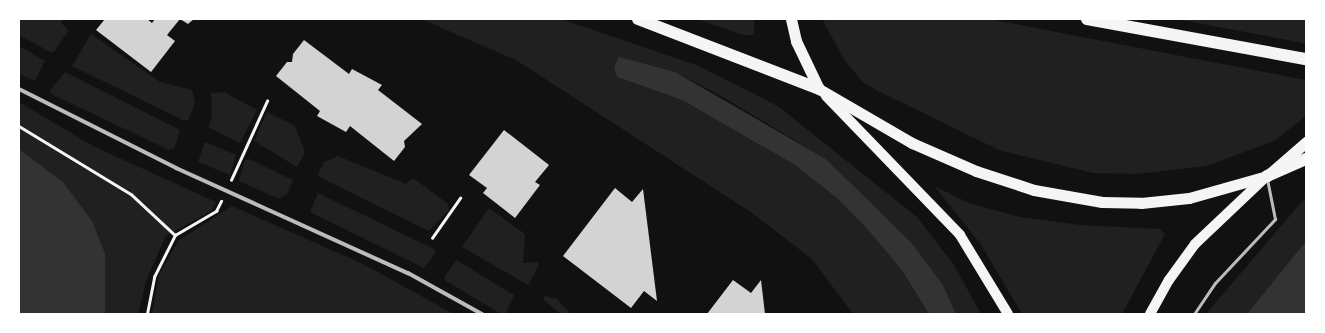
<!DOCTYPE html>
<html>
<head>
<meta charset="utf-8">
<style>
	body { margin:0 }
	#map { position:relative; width:1325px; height:333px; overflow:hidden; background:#111; font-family:Poppins,sans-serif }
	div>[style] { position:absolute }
	.green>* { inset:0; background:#202020 }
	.water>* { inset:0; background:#333 }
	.building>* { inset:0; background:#d3d3d3 }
	.path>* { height:2.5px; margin:-1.25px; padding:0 1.25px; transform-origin:1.25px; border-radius:1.25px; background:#f5f5f5 }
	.service>* { height:3px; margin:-1.5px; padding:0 1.5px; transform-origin:1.5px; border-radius:1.5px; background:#bcbcbc }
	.minor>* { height:4px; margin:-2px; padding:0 2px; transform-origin:2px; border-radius:2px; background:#bcbcbc }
	.primary>* { height:10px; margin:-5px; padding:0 5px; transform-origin:5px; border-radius:5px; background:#f5f5f5 }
	.trunk>* { height:11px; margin:-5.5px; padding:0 5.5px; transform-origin:5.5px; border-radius:5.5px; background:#f5f5f5 }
	.motorway>* { height:12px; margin:-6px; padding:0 6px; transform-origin:6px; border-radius:6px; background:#f5f5f5 }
	span { translate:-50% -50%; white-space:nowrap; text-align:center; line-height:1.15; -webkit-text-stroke:4px #fff; paint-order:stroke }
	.frame { position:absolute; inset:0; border:20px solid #fff; pointer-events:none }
</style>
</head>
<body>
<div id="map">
	<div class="green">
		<i style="clip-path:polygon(19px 19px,62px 19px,62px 24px,69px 30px,54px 52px,50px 52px,19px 35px)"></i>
		<i style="clip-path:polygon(421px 19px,561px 19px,699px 66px,743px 88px,779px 107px,917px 217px,954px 265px,981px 314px,956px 314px,943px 285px,911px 242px,826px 159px,716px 93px,675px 72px,614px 67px,617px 77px,682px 100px,795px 165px,838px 199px,869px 231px,901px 269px,929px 314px,853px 314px,812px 259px,752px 213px,516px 60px)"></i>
		<i style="clip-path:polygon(697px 19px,754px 19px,754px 35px,743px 35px)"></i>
		<i style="clip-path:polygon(822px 19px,989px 19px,1306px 80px,1306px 116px,1274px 141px,1206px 166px,1137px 174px,1093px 173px,999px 150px,878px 91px,863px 82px,845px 61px)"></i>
		<i style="clip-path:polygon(1176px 19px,1306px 19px,1306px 44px,1288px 40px)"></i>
		<i style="clip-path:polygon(91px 34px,160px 82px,192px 90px,195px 102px,189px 119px,185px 121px,72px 66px)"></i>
		<i style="clip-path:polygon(19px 46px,45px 61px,35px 81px,19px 74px)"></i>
		<i style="clip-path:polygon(65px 72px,180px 130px,174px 149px,169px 150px,51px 94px,50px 90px)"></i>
		<i style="clip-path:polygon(224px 92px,257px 110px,240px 143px,208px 127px,212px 117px,211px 93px)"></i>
		<i style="clip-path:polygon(19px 102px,93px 146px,216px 202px,211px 211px,166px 236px,147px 278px,138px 314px,105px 314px,105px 255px,63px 182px,19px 149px)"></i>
		<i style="clip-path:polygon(267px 112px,295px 126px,305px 152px,297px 167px,254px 141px)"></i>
		<i style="clip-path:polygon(205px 142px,236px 155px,230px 175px,198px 162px)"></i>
		<i style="clip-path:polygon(338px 156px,406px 184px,411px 179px,416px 180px,448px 204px,449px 210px,429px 231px,321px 178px,318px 174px,324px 162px)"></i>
		<i style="clip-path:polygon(249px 159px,293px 180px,287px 194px,279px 199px,239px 181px,245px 160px)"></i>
		<i style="clip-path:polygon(934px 186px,969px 203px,1020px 217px,1081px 225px,1159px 229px,1165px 234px,1122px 314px,1022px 314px,980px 243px)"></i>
		<i style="clip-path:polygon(318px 193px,434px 249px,436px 253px,424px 268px,310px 212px)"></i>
		<i style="clip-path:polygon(1306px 197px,1306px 241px,1247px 314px,1206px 314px)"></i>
		<i style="clip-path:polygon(232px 206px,363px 264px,454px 314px,152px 314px,159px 275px,178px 241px)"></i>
		<i style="clip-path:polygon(489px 208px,525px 234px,523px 263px,538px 262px,539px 265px,528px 285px,462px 247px)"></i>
		<i style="clip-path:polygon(456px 260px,514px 295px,506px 313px,501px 314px,446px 281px,444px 278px)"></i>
		<i style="clip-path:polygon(544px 296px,557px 299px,571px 314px,561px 314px,544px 300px)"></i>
	</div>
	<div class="water">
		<i style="clip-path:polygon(619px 57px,675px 72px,826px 159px,911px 242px,943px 285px,956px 314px,929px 314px,901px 269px,869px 231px,838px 199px,795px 165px,682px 100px,617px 77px,614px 67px)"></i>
		<i style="clip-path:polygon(19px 149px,63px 182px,92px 221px,105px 254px,105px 314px,19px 314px)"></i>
		<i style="clip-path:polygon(1306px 241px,1306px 314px,1247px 314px)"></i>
	</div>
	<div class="building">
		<i style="clip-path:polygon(105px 19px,147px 19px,152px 23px,155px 19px,180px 19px,167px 35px,175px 41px,151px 72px,96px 30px)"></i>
		<i style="clip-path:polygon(180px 19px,194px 19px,188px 24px)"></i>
		<i style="clip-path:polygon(304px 40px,349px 74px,352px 69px,382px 85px,378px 90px,422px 124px,404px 141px,405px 147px,394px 161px,350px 126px,346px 132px,317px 116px,320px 111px,276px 76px,287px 62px,292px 62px,293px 54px)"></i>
		<i style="clip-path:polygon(504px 130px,549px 165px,535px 182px,540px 185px,515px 218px,483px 193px,487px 188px,469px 175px)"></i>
		<i style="clip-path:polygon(615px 188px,632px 202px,643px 189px,657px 301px,644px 291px,631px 308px,563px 256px)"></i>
		<i style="clip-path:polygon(733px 280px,751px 293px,761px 280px,765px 314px,707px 314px)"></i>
	</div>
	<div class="path">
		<i style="left:19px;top:126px;width:131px;rotate:31.3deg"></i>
		<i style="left:131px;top:194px;width:60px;rotate:43deg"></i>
		<i style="left:231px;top:180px;width:87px;rotate:-65.5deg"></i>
		<i style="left:432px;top:238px;width:49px;rotate:-55deg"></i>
		<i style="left:147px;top:314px;width:38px;rotate:-79deg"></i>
		<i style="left:154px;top:277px;width:47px;rotate:-63.4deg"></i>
		<i style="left:175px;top:235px;width:48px;rotate:-30.3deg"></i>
		<i style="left:216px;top:211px;width:11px;rotate:-63deg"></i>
	</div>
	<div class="service">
		<i style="left:1194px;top:314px;width:37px;rotate:-56deg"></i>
		<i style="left:1215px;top:283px;width:88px;rotate:-46.8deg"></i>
		<i style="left:1275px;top:219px;width:41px;rotate:-101.3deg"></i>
	</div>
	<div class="minor">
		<i style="left:19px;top:89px;width:176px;rotate:26.7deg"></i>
		<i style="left:176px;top:168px;width:255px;rotate:24.4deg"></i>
		<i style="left:408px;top:273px;width:85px;rotate:29deg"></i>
	</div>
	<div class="primary">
		<i style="left:826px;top:96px;width:193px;rotate:46deg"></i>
		<i style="left:960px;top:235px;width:92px;rotate:58.7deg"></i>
		<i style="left:1150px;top:314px;width:39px;rotate:-61deg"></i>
		<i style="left:1169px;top:280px;width:44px;rotate:-54.2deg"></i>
		<i style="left:1195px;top:244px;width:99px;rotate:-43.4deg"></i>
	</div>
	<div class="trunk">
		<i style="left:791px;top:19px;width:23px;rotate:77deg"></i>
		<i style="left:796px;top:41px;width:53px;rotate:64.4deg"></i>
		<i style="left:819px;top:89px;width:108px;rotate:30.1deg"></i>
		<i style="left:912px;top:143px;width:70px;rotate:23.6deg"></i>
		<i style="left:976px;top:171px;width:61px;rotate:18.1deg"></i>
		<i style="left:1034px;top:190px;width:69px;rotate:10deg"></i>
		<i style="left:1102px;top:202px;width:39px;rotate:1deg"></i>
		<i style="left:1141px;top:203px;width:48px;rotate:-5.9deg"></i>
		<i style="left:1189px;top:198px;width:81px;rotate:-15.8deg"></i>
		<i style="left:1267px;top:176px;width:52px;rotate:-41.1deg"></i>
	</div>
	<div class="motorway">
		<i style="left:638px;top:19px;width:194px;rotate:21.1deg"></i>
		<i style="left:1087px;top:19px;width:223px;rotate:10.4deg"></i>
		<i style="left:1267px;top:176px;width:43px;rotate:-23.6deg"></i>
	</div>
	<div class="frame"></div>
</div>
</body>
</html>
